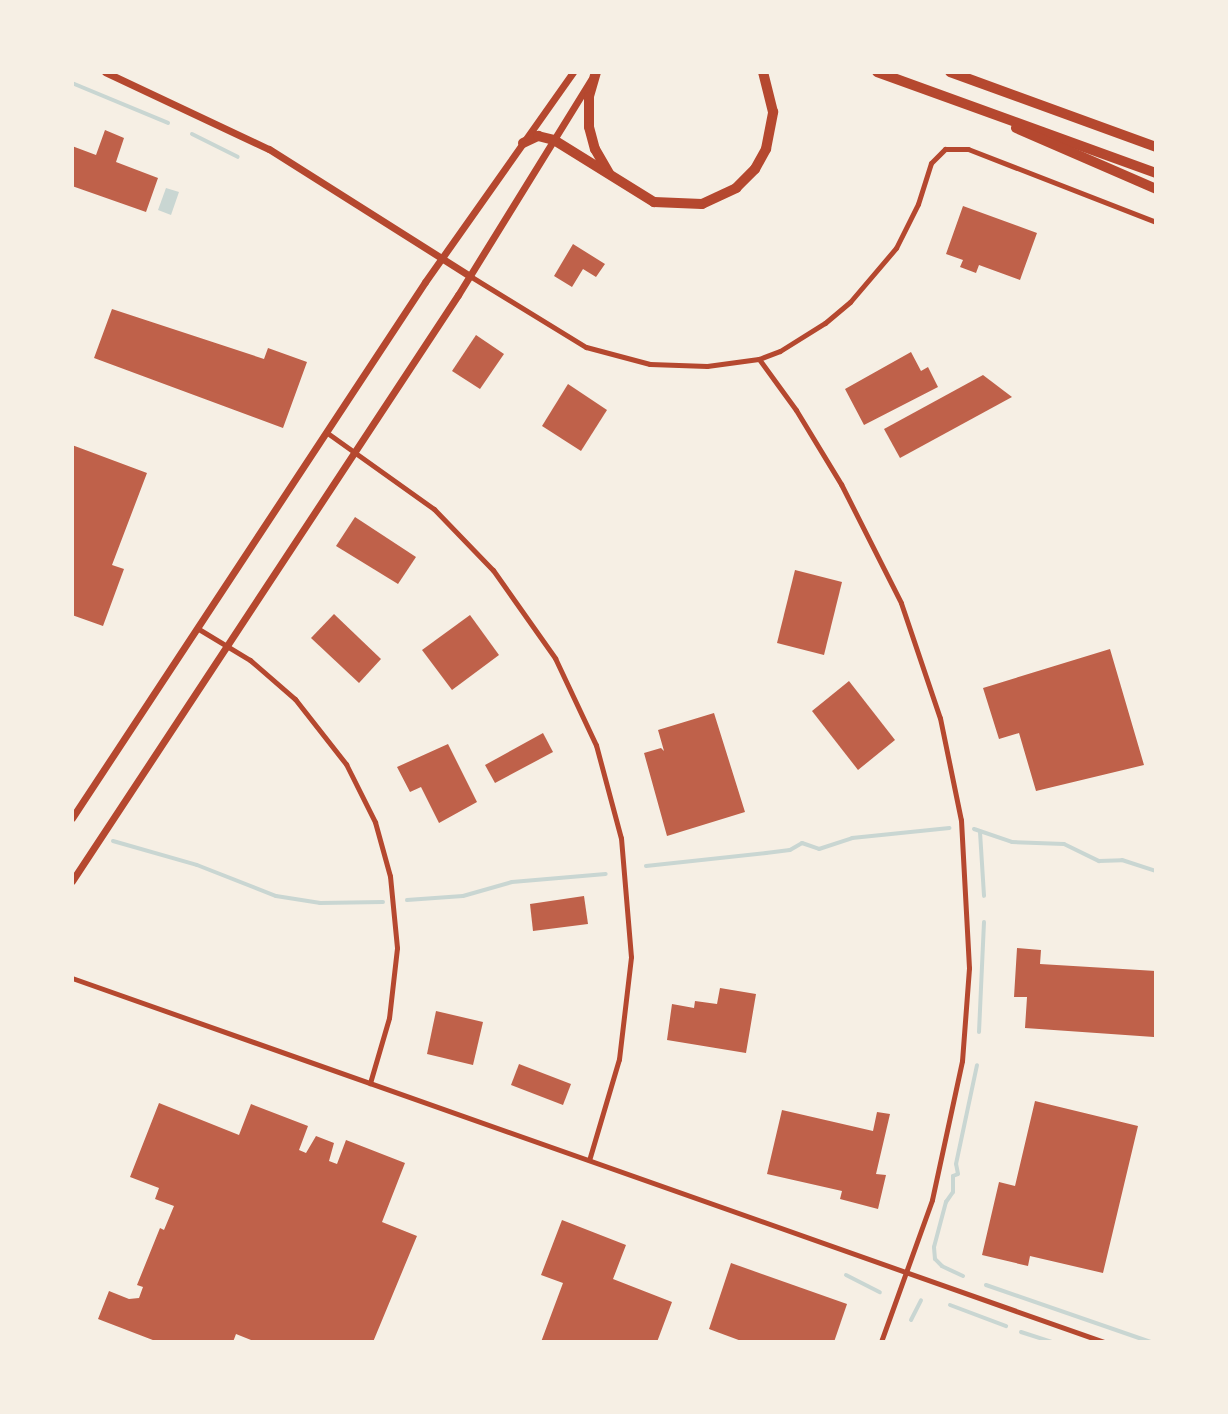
<!DOCTYPE html>
<html>
<head>
<meta charset="utf-8">
<style>
	body { margin:0 }
	#map { position:relative; width:1228px; height:1414px; overflow:hidden; background:#f6efe4; font-family:"Exo 2",sans-serif }
	div>[style] { position:absolute }
	.water>* { inset:0; background:#c9d6d2 }
	.stream>* { height:4px; margin:-2px; padding:0 2px; transform-origin:2px; border-radius:2px; background:#c9d6d2 }
	.building>* { inset:0; background:#bf614a }
	.minor>* { height:5px; margin:-2.5px; padding:0 2.5px; transform-origin:2.5px; border-radius:2.5px; background:#b5482f }
	.tertiary>* { height:7px; margin:-3.5px; padding:0 3.5px; transform-origin:3.5px; border-radius:3.5px; background:#b5482f }
	.motorway>* { height:10px; margin:-5px; padding:0 5px; transform-origin:5px; border-radius:5px; background:#b5482f }
	span { translate:-50% -50%; white-space:nowrap; text-align:center; line-height:1.15; -webkit-text-stroke:4.5px #f6efe4; paint-order:stroke }
	.frame { position:absolute; inset:0; border:74px solid #f6efe4; pointer-events:none }
</style>
</head>
<body>
<div id="map">
	<div class="water">
		<i style="clip-path:polygon(166px 188px,179px 192px,171px 215px,158px 210px)"></i>
	</div>
	<div class="stream">
		<i style="left:72px;top:83px;width:104px;rotate:22.6deg"></i>
		<i style="left:192px;top:134px;width:51px;rotate:26.6deg"></i>
		<i style="left:974px;top:829px;width:40px;rotate:18.9deg"></i>
		<i style="left:1012px;top:842px;width:52px;rotate:2.2deg"></i>
		<i style="left:1064px;top:844px;width:39px;rotate:26deg"></i>
		<i style="left:1099px;top:861px;width:23px;rotate:-2deg"></i>
		<i style="left:1122px;top:860px;width:36px;rotate:18deg"></i>
		<i style="left:980px;top:832px;width:64px;rotate:86.4deg"></i>
		<i style="left:113px;top:841px;width:87px;rotate:15.9deg"></i>
		<i style="left:197px;top:865px;width:85px;rotate:21.4deg"></i>
		<i style="left:276px;top:896px;width:45px;rotate:9deg"></i>
		<i style="left:320px;top:903px;width:63px;rotate:-0.9deg"></i>
		<i style="left:646px;top:866px;width:121px;rotate:-6.2deg"></i>
		<i style="left:766px;top:853px;width:24px;rotate:-7deg"></i>
		<i style="left:790px;top:850px;width:14px;rotate:-30deg"></i>
		<i style="left:802px;top:843px;width:18px;rotate:19deg"></i>
		<i style="left:819px;top:849px;width:35px;rotate:-18deg"></i>
		<i style="left:852px;top:838px;width:98px;rotate:-5.9deg"></i>
		<i style="left:407px;top:900px;width:56px;rotate:-4.1deg"></i>
		<i style="left:463px;top:896px;width:51px;rotate:-15.9deg"></i>
		<i style="left:512px;top:882px;width:94px;rotate:-4.9deg"></i>
		<i style="left:979px;top:1032px;width:110px;rotate:-87.4deg"></i>
		<i style="left:846px;top:1275px;width:38px;rotate:27deg"></i>
		<i style="left:963px;top:1276px;width:23px;rotate:-155deg"></i>
		<i style="left:942px;top:1266px;width:10px;rotate:-135deg"></i>
		<i style="left:935px;top:1259px;width:12px;rotate:-95deg"></i>
		<i style="left:934px;top:1247px;width:47px;rotate:-75.1deg"></i>
		<i style="left:946px;top:1202px;width:12px;rotate:-55deg"></i>
		<i style="left:953px;top:1192px;width:16px;rotate:-90deg"></i>
		<i style="left:953px;top:1176px;width:5px;rotate:-22deg"></i>
		<i style="left:958px;top:1174px;width:10px;rotate:-101deg"></i>
		<i style="left:956px;top:1164px;width:101px;rotate:-78deg"></i>
		<i style="left:986px;top:1285px;width:175px;rotate:19.1deg"></i>
		<i style="left:950px;top:1305px;width:60px;rotate:20.6deg"></i>
		<i style="left:911px;top:1320px;width:22px;rotate:-63deg"></i>
		<i style="left:1021px;top:1332px;width:33px;rotate:18deg"></i>
	</div>
	<div class="building">
		<i style="clip-path:polygon(105px 130px,124px 138px,116px 162px,158px 178px,146px 212px,72px 186px,72px 146px,96px 155px)"></i>
		<i style="clip-path:polygon(963px 206px,1037px 233px,1020px 280px,979px 265px,976px 273px,960px 267px,963px 260px,946px 254px)"></i>
		<i style="clip-path:polygon(573px 244px,605px 264px,596px 277px,583px 269px,572px 287px,554px 276px)"></i>
		<i style="clip-path:polygon(112px 309px,264px 359px,268px 348px,307px 362px,283px 428px,94px 358px)"></i>
		<i style="clip-path:polygon(476px 335px,504px 354px,480px 389px,452px 371px)"></i>
		<i style="clip-path:polygon(911px 352px,921px 371px,928px 367px,938px 387px,864px 425px,845px 389px)"></i>
		<i style="clip-path:polygon(983px 375px,1012px 397px,900px 458px,884px 429px)"></i>
		<i style="clip-path:polygon(568px 384px,607px 410px,581px 451px,542px 426px)"></i>
		<i style="clip-path:polygon(72px 445px,147px 473px,112px 565px,124px 569px,103px 626px,72px 615px)"></i>
		<i style="clip-path:polygon(355px 517px,416px 557px,398px 584px,336px 546px)"></i>
		<i style="clip-path:polygon(795px 570px,842px 582px,824px 655px,777px 643px)"></i>
		<i style="clip-path:polygon(334px 614px,381px 659px,359px 683px,311px 638px)"></i>
		<i style="clip-path:polygon(470px 615px,499px 655px,452px 690px,422px 650px)"></i>
		<i style="clip-path:polygon(1110px 649px,1144px 765px,1036px 791px,1019px 733px,999px 739px,983px 688px)"></i>
		<i style="clip-path:polygon(849px 681px,895px 740px,858px 770px,812px 711px)"></i>
		<i style="clip-path:polygon(714px 713px,745px 812px,667px 836px,644px 753px,661px 748px,664px 751px,658px 730px)"></i>
		<i style="clip-path:polygon(543px 733px,553px 752px,495px 783px,485px 765px)"></i>
		<i style="clip-path:polygon(448px 744px,477px 802px,439px 823px,421px 787px,410px 792px,397px 767px)"></i>
		<i style="clip-path:polygon(584px 896px,588px 924px,533px 931px,530px 904px)"></i>
		<i style="clip-path:polygon(1017px 948px,1041px 950px,1040px 964px,1156px 971px,1154px 1037px,1025px 1028px,1027px 997px,1014px 997px)"></i>
		<i style="clip-path:polygon(720px 988px,756px 994px,746px 1053px,667px 1040px,672px 1004px,694px 1008px,695px 1001px,717px 1004px)"></i>
		<i style="clip-path:polygon(436px 1011px,483px 1022px,473px 1065px,427px 1054px)"></i>
		<i style="clip-path:polygon(519px 1064px,571px 1084px,563px 1105px,511px 1085px)"></i>
		<i style="clip-path:polygon(1035px 1101px,1138px 1126px,1103px 1273px,1030px 1256px,1028px 1266px,982px 1255px,999px 1182px,1015px 1186px)"></i>
		<i style="clip-path:polygon(159px 1103px,239px 1135px,251px 1104px,308px 1126px,299px 1150px,306px 1153px,316px 1136px,334px 1143px,329px 1161px,337px 1164px,346px 1140px,405px 1163px,382px 1222px,417px 1236px,373px 1342px,256px 1342px,236px 1334px,233px 1342px,158px 1342px,98px 1319px,109px 1291px,129px 1299px,139px 1298px,143px 1287px,137px 1285px,160px 1228px,164px 1230px,174px 1206px,155px 1199px,159px 1188px,130px 1177px)"></i>
		<i style="clip-path:polygon(782px 1110px,873px 1131px,877px 1112px,890px 1114px,876px 1174px,886px 1175px,878px 1209px,840px 1199px,842px 1191px,767px 1174px)"></i>
		<i style="clip-path:polygon(562px 1220px,626px 1245px,613px 1279px,672px 1302px,657px 1342px,541px 1342px,563px 1283px,541px 1275px)"></i>
		<i style="clip-path:polygon(731px 1263px,847px 1304px,834px 1342px,744px 1342px,709px 1329px)"></i>
	</div>
	<div class="minor">
		<i style="left:470px;top:276px;width:136px;rotate:31.5deg"></i>
		<i style="left:586px;top:347px;width:66px;rotate:14.9deg"></i>
		<i style="left:650px;top:364px;width:57px;rotate:2deg"></i>
		<i style="left:707px;top:366px;width:52px;rotate:-7.7deg"></i>
		<i style="left:759px;top:359px;width:22px;rotate:-21deg"></i>
		<i style="left:780px;top:351px;width:53px;rotate:-31.9deg"></i>
		<i style="left:825px;top:323px;width:33px;rotate:-40deg"></i>
		<i style="left:850px;top:302px;width:71px;rotate:-49.6deg"></i>
		<i style="left:896px;top:248px;width:49px;rotate:-63.4deg"></i>
		<i style="left:918px;top:204px;width:43px;rotate:-72.4deg"></i>
		<i style="left:931px;top:163px;width:20px;rotate:-45deg"></i>
		<i style="left:945px;top:149px;width:23px"></i>
		<i style="left:968px;top:149px;width:202px;rotate:21.2deg"></i>
		<i style="left:759px;top:359px;width:63px;rotate:54deg"></i>
		<i style="left:796px;top:410px;width:87px;rotate:58.7deg"></i>
		<i style="left:841px;top:484px;width:133px;rotate:63.2deg"></i>
		<i style="left:901px;top:603px;width:121px;rotate:71.3deg"></i>
		<i style="left:940px;top:718px;width:104px;rotate:78.4deg"></i>
		<i style="left:961px;top:820px;width:148px;rotate:86.9deg"></i>
		<i style="left:969px;top:968px;width:93px;rotate:94.3deg"></i>
		<i style="left:962px;top:1061px;width:142px;rotate:102.2deg"></i>
		<i style="left:932px;top:1200px;width:151px;rotate:109.8deg"></i>
		<i style="left:326px;top:432px;width:133px;rotate:35.5deg"></i>
		<i style="left:434px;top:509px;width:85px;rotate:46deg"></i>
		<i style="left:493px;top:570px;width:108px;rotate:54.8deg"></i>
		<i style="left:555px;top:658px;width:96px;rotate:64.8deg"></i>
		<i style="left:596px;top:745px;width:96px;rotate:75deg"></i>
		<i style="left:621px;top:838px;width:119px;rotate:85.2deg"></i>
		<i style="left:631px;top:957px;width:103px;rotate:96.7deg"></i>
		<i style="left:619px;top:1059px;width:105px;rotate:106.5deg"></i>
		<i style="left:197px;top:628px;width:62px;rotate:31.1deg"></i>
		<i style="left:250px;top:660px;width:60px;rotate:40.9deg"></i>
		<i style="left:295px;top:699px;width:83px;rotate:51.9deg"></i>
		<i style="left:346px;top:764px;width:65px;rotate:63.4deg"></i>
		<i style="left:375px;top:822px;width:56px;rotate:74.5deg"></i>
		<i style="left:390px;top:876px;width:72px;rotate:84.4deg"></i>
		<i style="left:397px;top:948px;width:70px;rotate:96.5deg"></i>
		<i style="left:389px;top:1018px;width:68px;rotate:106.3deg"></i>
		<i style="left:72px;top:978px;width:1094px;rotate:19.43deg"></i>
	</div>
	<div class="tertiary">
		<i style="left:105px;top:72px;width:181px;rotate:25.2deg"></i>
		<i style="left:269px;top:149px;width:238px;rotate:32.3deg"></i>
		<i style="left:72px;top:818px;width:642px;rotate:-56.63deg"></i>
		<i style="left:425px;top:282px;width:257px;rotate:-54.8deg"></i>
		<i style="left:72px;top:881px;width:702px;rotate:-56.63deg"></i>
		<i style="left:458px;top:295px;width:253px;rotate:-58.3deg"></i>
	</div>
	<div class="motorway">
		<i style="left:596px;top:72px;width:26px;rotate:106deg"></i>
		<i style="left:589px;top:97px;width:30px;rotate:90deg"></i>
		<i style="left:589px;top:127px;width:23px;rotate:75deg"></i>
		<i style="left:595px;top:149px;width:28px;rotate:60deg"></i>
		<i style="left:877px;top:72px;width:297px;rotate:19.9deg"></i>
		<i style="left:950px;top:72px;width:219px;rotate:20deg"></i>
		<i style="left:1016px;top:128px;width:153px;rotate:23.5deg"></i>
		<i style="left:523px;top:143px;width:17px;rotate:-25deg"></i>
		<i style="left:538px;top:136px;width:16px;rotate:14deg"></i>
		<i style="left:554px;top:140px;width:118px;rotate:31.8deg"></i>
		<i style="left:654px;top:202px;width:48px;rotate:2.4deg"></i>
		<i style="left:702px;top:204px;width:38px;rotate:-25deg"></i>
		<i style="left:736px;top:188px;width:27px;rotate:-45deg"></i>
		<i style="left:755px;top:169px;width:23px;rotate:-61deg"></i>
		<i style="left:766px;top:149px;width:38px;rotate:-79deg"></i>
		<i style="left:773px;top:112px;width:41px;rotate:-104deg"></i>
	</div>
	<div class="frame"></div>
</div>
</body>
</html>
